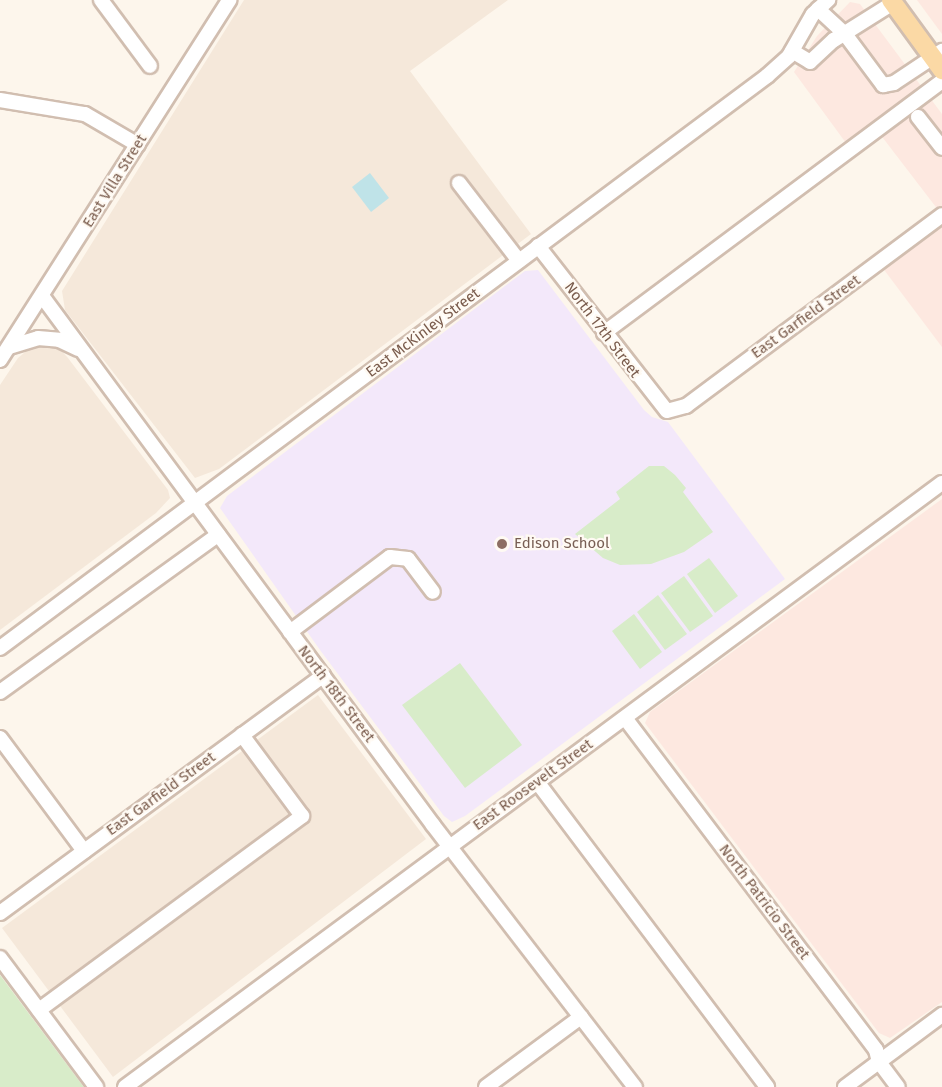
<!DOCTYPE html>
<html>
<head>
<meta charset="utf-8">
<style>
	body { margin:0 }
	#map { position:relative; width:942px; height:1087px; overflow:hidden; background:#fdf6ec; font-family:"Fira Sans",sans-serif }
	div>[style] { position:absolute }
	.residential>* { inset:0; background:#f5e8da }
	.commercial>* { inset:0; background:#fde8e0 }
	.education>* { inset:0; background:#f3e8fa }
	.green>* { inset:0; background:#d8ecc9 }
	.water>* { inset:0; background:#bfe3e8 }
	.roads { filter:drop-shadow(2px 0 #d1beb0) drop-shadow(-2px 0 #d1beb0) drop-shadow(0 2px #d1beb0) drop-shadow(0 -2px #d1beb0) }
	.minor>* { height:14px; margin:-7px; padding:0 7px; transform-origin:7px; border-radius:7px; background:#fff }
	.major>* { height:18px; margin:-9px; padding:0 9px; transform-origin:9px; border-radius:9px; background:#fbd9a5 }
	.dots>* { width:16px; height:16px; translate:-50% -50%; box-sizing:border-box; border:3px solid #fffaf3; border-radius:50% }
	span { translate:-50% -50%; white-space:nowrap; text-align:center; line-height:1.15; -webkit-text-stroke:4.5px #fffaf3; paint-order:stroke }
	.street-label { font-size:15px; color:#7a5c4d }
	.education-label { font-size:15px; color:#785e54 }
	.left { translate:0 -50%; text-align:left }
</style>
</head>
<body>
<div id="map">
	<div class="residential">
		<i style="clip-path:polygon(244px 0,508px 0,410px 71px,531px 234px,219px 469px,195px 478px,65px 310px,62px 291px)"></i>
		<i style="clip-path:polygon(42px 344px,60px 349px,68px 358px,168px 490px,170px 498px,156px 513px,0 630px,0 385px,18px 358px,31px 347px)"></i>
		<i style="clip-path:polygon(318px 695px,426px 839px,113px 1077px,2px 928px)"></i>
	</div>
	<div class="commercial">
		<i style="clip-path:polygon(917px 0,942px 0,942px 34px)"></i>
		<i style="clip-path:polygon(850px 2px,860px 4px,942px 114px,942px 215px,873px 125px,846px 143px,794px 72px,817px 36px)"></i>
		<i style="clip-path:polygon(942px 215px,942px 347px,879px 263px)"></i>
		<i style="clip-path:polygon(942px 499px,942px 1002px,890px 1038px,879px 1033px,645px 723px,650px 712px)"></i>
	</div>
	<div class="education">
		<i style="clip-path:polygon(538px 270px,644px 410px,652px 417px,668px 422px,785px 579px,465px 816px,452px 822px,444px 816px,320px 650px,220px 508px,227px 496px,525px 271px)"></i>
	</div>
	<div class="green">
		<i style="clip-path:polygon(649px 466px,664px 466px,675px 475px,686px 488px,683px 492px,713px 532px,684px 552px,651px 564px,620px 565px,603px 558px,575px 534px,620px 499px,616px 492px)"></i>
		<i style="clip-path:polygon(709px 558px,738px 596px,715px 613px,687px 574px)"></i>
		<i style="clip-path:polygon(684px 576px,713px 616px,690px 632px,661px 593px)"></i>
		<i style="clip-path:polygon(658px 595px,687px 634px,665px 650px,637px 612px)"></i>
		<i style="clip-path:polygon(634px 614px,662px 652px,640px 669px,612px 631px)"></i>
		<i style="clip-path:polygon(460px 663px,522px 745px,465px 788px,402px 705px)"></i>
		<i style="clip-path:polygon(0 975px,83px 1086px,84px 1087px,0 1087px)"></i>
	</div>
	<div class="water">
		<i style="clip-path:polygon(370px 173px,389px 198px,371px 212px,352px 187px)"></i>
	</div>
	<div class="roads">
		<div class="minor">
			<i style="left:101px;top:0;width:82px;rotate:53.4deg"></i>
			<i style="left:818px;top:9px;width:37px;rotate:43deg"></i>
			<i style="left:845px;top:34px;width:64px;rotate:53.3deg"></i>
			<i style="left:883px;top:85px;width:11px;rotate:-10deg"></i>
			<i style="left:894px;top:83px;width:58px;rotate:-33.7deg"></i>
			<i style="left:792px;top:51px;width:21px;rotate:31deg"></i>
			<i style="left:810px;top:62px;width:33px;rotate:-43deg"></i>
			<i style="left:834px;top:40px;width:70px;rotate:-32.1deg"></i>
			<i style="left:0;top:100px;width:86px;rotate:9.4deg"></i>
			<i style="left:85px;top:114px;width:61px;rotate:30.3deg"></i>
			<i style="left:918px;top:117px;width:39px;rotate:52deg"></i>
			<i style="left:459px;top:183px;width:98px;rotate:52.4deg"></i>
			<i style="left:538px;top:246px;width:209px;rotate:52deg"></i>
			<i style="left:667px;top:411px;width:20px;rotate:-15deg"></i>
			<i style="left:686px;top:406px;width:319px;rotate:-36.7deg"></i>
			<i style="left:42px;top:296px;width:658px;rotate:53.53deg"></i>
			<i style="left:433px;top:825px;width:331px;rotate:52.4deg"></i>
			<i style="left:604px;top:333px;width:422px;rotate:-36.7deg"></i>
			<i style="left:9px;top:347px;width:30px;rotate:-17deg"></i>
			<i style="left:38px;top:338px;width:21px;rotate:5deg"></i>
			<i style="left:59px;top:340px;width:21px;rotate:25deg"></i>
			<i style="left:0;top:360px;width:427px;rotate:-57.5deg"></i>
			<i style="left:290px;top:632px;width:125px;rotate:-36.9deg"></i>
			<i style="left:390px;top:557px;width:18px;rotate:6deg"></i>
			<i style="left:408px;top:559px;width:41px;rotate:52.9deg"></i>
			<i style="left:0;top:648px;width:957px;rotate:-36.71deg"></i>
			<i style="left:767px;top:76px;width:30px;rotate:-42deg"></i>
			<i style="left:789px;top:56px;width:48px;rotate:-60.3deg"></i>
			<i style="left:813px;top:14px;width:21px;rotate:-43deg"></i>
			<i style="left:0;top:692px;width:269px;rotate:-35.8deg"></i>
			<i style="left:625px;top:718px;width:416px;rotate:52.9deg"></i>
			<i style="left:876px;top:1050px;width:12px;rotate:76deg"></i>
			<i style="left:879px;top:1062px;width:31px;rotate:53deg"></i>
			<i style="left:0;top:738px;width:141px;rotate:53.4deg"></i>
			<i style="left:538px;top:783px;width:381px;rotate:53deg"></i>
			<i style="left:0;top:913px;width:401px;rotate:-36.3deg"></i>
			<i style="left:0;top:958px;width:161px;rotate:53.3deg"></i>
			<i style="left:39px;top:1010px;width:327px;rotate:-36.4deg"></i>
			<i style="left:302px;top:816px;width:101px;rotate:-126.5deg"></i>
			<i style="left:125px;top:1087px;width:1016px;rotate:-36.48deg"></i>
			<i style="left:486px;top:1087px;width:118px;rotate:-36.4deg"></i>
			<i style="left:845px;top:1087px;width:121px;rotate:-36.6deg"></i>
		</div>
		<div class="major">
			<i style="left:891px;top:0;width:87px;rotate:53.9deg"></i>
		</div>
	</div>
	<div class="dots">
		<i style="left:502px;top:544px;background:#8d6e63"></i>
	</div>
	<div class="street-label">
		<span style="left:115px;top:181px;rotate:-58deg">East Villa Street</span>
		<span style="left:806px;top:317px;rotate:-36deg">East Garfield Street</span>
		<span style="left:602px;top:330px;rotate:53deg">North 17th Street</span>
		<span style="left:423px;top:333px;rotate:-37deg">East McKinley Street</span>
		<span style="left:336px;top:694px;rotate:53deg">North 18th Street</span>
		<span style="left:533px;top:785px;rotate:-36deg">East Roosevelt Street</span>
		<span style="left:161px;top:794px;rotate:-36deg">East Garfield Street</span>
		<span style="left:764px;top:902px;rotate:53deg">North Patricio Street</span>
	</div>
	<div class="education-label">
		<span class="left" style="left:514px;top:544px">Edison School</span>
	</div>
</div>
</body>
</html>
